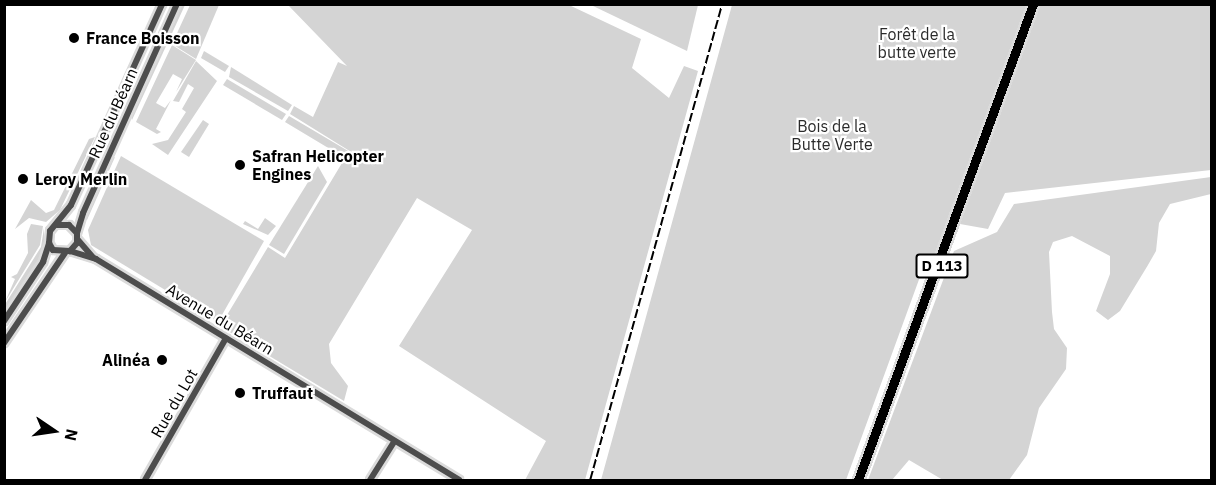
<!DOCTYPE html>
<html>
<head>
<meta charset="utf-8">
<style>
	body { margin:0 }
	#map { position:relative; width:1216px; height:485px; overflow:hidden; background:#fff; font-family:"IBM Plex Sans",sans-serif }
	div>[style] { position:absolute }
	.green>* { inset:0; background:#d4d4d4 }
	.roads { filter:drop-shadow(2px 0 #dbdbdb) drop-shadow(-2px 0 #dbdbdb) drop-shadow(0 2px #dbdbdb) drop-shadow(0 -2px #dbdbdb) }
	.street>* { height:6px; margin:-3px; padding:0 3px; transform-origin:3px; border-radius:3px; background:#4d4d4d }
	.primary>* { height:9px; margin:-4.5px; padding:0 4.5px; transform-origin:4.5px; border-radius:4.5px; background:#000 }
	.rail>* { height:1.5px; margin-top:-0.75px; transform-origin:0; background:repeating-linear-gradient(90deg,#000 0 9px,transparent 0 12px) }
	.dots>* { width:16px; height:16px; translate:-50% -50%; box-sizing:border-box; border:3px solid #fff; border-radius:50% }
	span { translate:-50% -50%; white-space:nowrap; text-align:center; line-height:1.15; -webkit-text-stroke:4.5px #fff; paint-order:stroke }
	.shield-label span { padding:2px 4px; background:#fff; border:2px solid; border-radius:4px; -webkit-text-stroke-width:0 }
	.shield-label { font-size:15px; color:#000; font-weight:700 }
	.park-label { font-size:16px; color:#2b2b2b }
	.poi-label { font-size:16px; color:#000; font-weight:700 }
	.left { translate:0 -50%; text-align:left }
	.right { translate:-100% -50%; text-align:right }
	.street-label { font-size:16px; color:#000 }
	.frame { position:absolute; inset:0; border:6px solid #000; pointer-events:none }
	.north { position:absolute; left:24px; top:401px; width:60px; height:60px; -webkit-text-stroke:4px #fff; paint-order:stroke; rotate:103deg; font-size:16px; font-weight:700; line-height:24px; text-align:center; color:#000 }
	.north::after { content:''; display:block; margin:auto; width:21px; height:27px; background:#000; clip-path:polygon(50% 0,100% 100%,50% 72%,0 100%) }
</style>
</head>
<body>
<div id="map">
	<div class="green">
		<i style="clip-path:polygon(179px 5px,185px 5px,132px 120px,130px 113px)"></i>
		<i style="clip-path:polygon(190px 5px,219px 5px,196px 59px,172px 44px)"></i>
		<i style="clip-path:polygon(288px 5px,569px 5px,641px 39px,632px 68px,669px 98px,684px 66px,698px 71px,585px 480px,525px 480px,546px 441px,399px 346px,472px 230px,417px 198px,329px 344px,331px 363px,348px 386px,344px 401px,223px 328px,224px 320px,268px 247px,285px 258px,345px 158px,285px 122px,289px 116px,377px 168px,290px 114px,294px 106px,313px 117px,338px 62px,347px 66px)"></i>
		<i style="clip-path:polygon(591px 5px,698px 5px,687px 51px)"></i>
		<i style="clip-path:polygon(732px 5px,1211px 5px,1211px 170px,1005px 193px,988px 229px,960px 224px,921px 274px,846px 480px,601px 480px)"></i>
		<i style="clip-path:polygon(172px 45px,196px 60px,176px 92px,182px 79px,173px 74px,156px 103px,165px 108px,171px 100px,156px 129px,161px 132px,157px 134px,136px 122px)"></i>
		<i style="clip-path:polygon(204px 51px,229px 66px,225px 72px,201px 58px)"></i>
		<i style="clip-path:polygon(196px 61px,217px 81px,168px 155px,152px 144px,168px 140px,186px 112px,182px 109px,194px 88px,188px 84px,179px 102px,173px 101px)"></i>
		<i style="clip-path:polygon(231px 67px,292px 105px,288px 111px,229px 77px)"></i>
		<i style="clip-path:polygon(227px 79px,286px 114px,282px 120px,223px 85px)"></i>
		<i style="clip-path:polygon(203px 120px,209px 124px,189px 157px,181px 152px)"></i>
		<i style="clip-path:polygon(95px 137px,60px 210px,46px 222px,29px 218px,15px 229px,31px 200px,46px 213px,54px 210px,89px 139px)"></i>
		<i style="clip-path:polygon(121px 156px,264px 241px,218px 322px,91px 245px,88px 230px)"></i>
		<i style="clip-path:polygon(115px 157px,87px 220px,83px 219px,109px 160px)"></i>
		<i style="clip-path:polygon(318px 166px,327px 182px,284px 254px,269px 245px)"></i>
		<i style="clip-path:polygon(1211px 177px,1211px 194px,1170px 204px,1159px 223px,1156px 251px,1148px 265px,1120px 311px,1108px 320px,1096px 311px,1110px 274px,1110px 256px,1072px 236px,1053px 242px,1049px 252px,1052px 312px,1054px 329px,1067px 348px,1066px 369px,1039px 408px,1027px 455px,1009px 480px,943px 480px,909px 460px,892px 480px,868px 480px,954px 251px,997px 232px,1014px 204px)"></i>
		<i style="clip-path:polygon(265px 218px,276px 226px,268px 235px,243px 224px,245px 221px,258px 229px)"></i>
		<i style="clip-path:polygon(31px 224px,43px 226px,40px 245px,5px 302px,15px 279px,11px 277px,17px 274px,28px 253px,27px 234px)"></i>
		<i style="clip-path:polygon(44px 228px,44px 256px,5px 318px,4px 306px,41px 247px)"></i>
	</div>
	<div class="roads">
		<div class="street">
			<i style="left:57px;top:225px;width:12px"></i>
			<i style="left:69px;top:225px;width:11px;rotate:45deg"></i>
			<i style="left:77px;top:233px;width:10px;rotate:90deg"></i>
			<i style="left:77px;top:243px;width:11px;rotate:131deg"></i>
			<i style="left:70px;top:251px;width:17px;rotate:-177deg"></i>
			<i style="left:53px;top:250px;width:8px;rotate:-120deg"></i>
			<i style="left:49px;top:243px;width:12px;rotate:-85deg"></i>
			<i style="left:50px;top:231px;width:33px;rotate:-51deg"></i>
			<i style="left:71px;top:205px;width:221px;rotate:-65.6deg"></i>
			<i style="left:77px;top:233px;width:21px;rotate:-73deg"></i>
			<i style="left:83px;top:213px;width:229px;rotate:-65.8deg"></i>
			<i style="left:78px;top:240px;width:23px;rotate:49deg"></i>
			<i style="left:70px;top:251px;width:27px;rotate:17deg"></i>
			<i style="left:96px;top:259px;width:425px;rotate:31.3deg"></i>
			<i style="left:4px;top:321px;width:71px;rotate:-56.5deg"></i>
			<i style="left:43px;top:262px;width:20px;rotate:-72deg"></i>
			<i style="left:4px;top:343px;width:109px;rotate:-55.9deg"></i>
			<i style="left:145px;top:480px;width:163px;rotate:-60.3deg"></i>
			<i style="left:370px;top:480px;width:45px;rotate:-57.7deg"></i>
		</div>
		<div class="primary">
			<i style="left:858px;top:480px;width:507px;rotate:-69.81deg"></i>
		</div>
	</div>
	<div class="rail">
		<i style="left:590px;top:480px;width:494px;rotate:-74.5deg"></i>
	</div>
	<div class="dots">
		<i style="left:74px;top:38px;background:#000"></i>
		<i style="left:240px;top:165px;background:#000"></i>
		<i style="left:23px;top:179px;background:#000"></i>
		<i style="left:162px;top:360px;background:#000"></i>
		<i style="left:240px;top:393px;background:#000"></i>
	</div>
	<div class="shield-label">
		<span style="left:942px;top:266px">D 113</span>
	</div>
	<div class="park-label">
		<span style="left:917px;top:43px">Forêt de la<br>butte verte</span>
		<span style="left:832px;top:135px">Bois de la<br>Butte Verte</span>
	</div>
	<div class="poi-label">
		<span class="left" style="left:86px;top:38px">France Boisson</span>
		<span class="left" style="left:252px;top:165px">Safran Helicopter<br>Engines</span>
		<span class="left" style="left:35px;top:179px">Leroy Merlin</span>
		<span class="right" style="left:150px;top:360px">Alinéa</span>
		<span class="left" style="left:252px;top:393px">Truffaut</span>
	</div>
	<div class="street-label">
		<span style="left:113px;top:113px;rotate:-66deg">Rue du Béarn</span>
		<span style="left:220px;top:319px;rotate:31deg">Avenue du Béarn</span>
		<span style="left:174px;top:403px;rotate:-60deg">Rue du Lot</span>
	</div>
	<div class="frame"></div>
	<div class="north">N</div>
</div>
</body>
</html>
